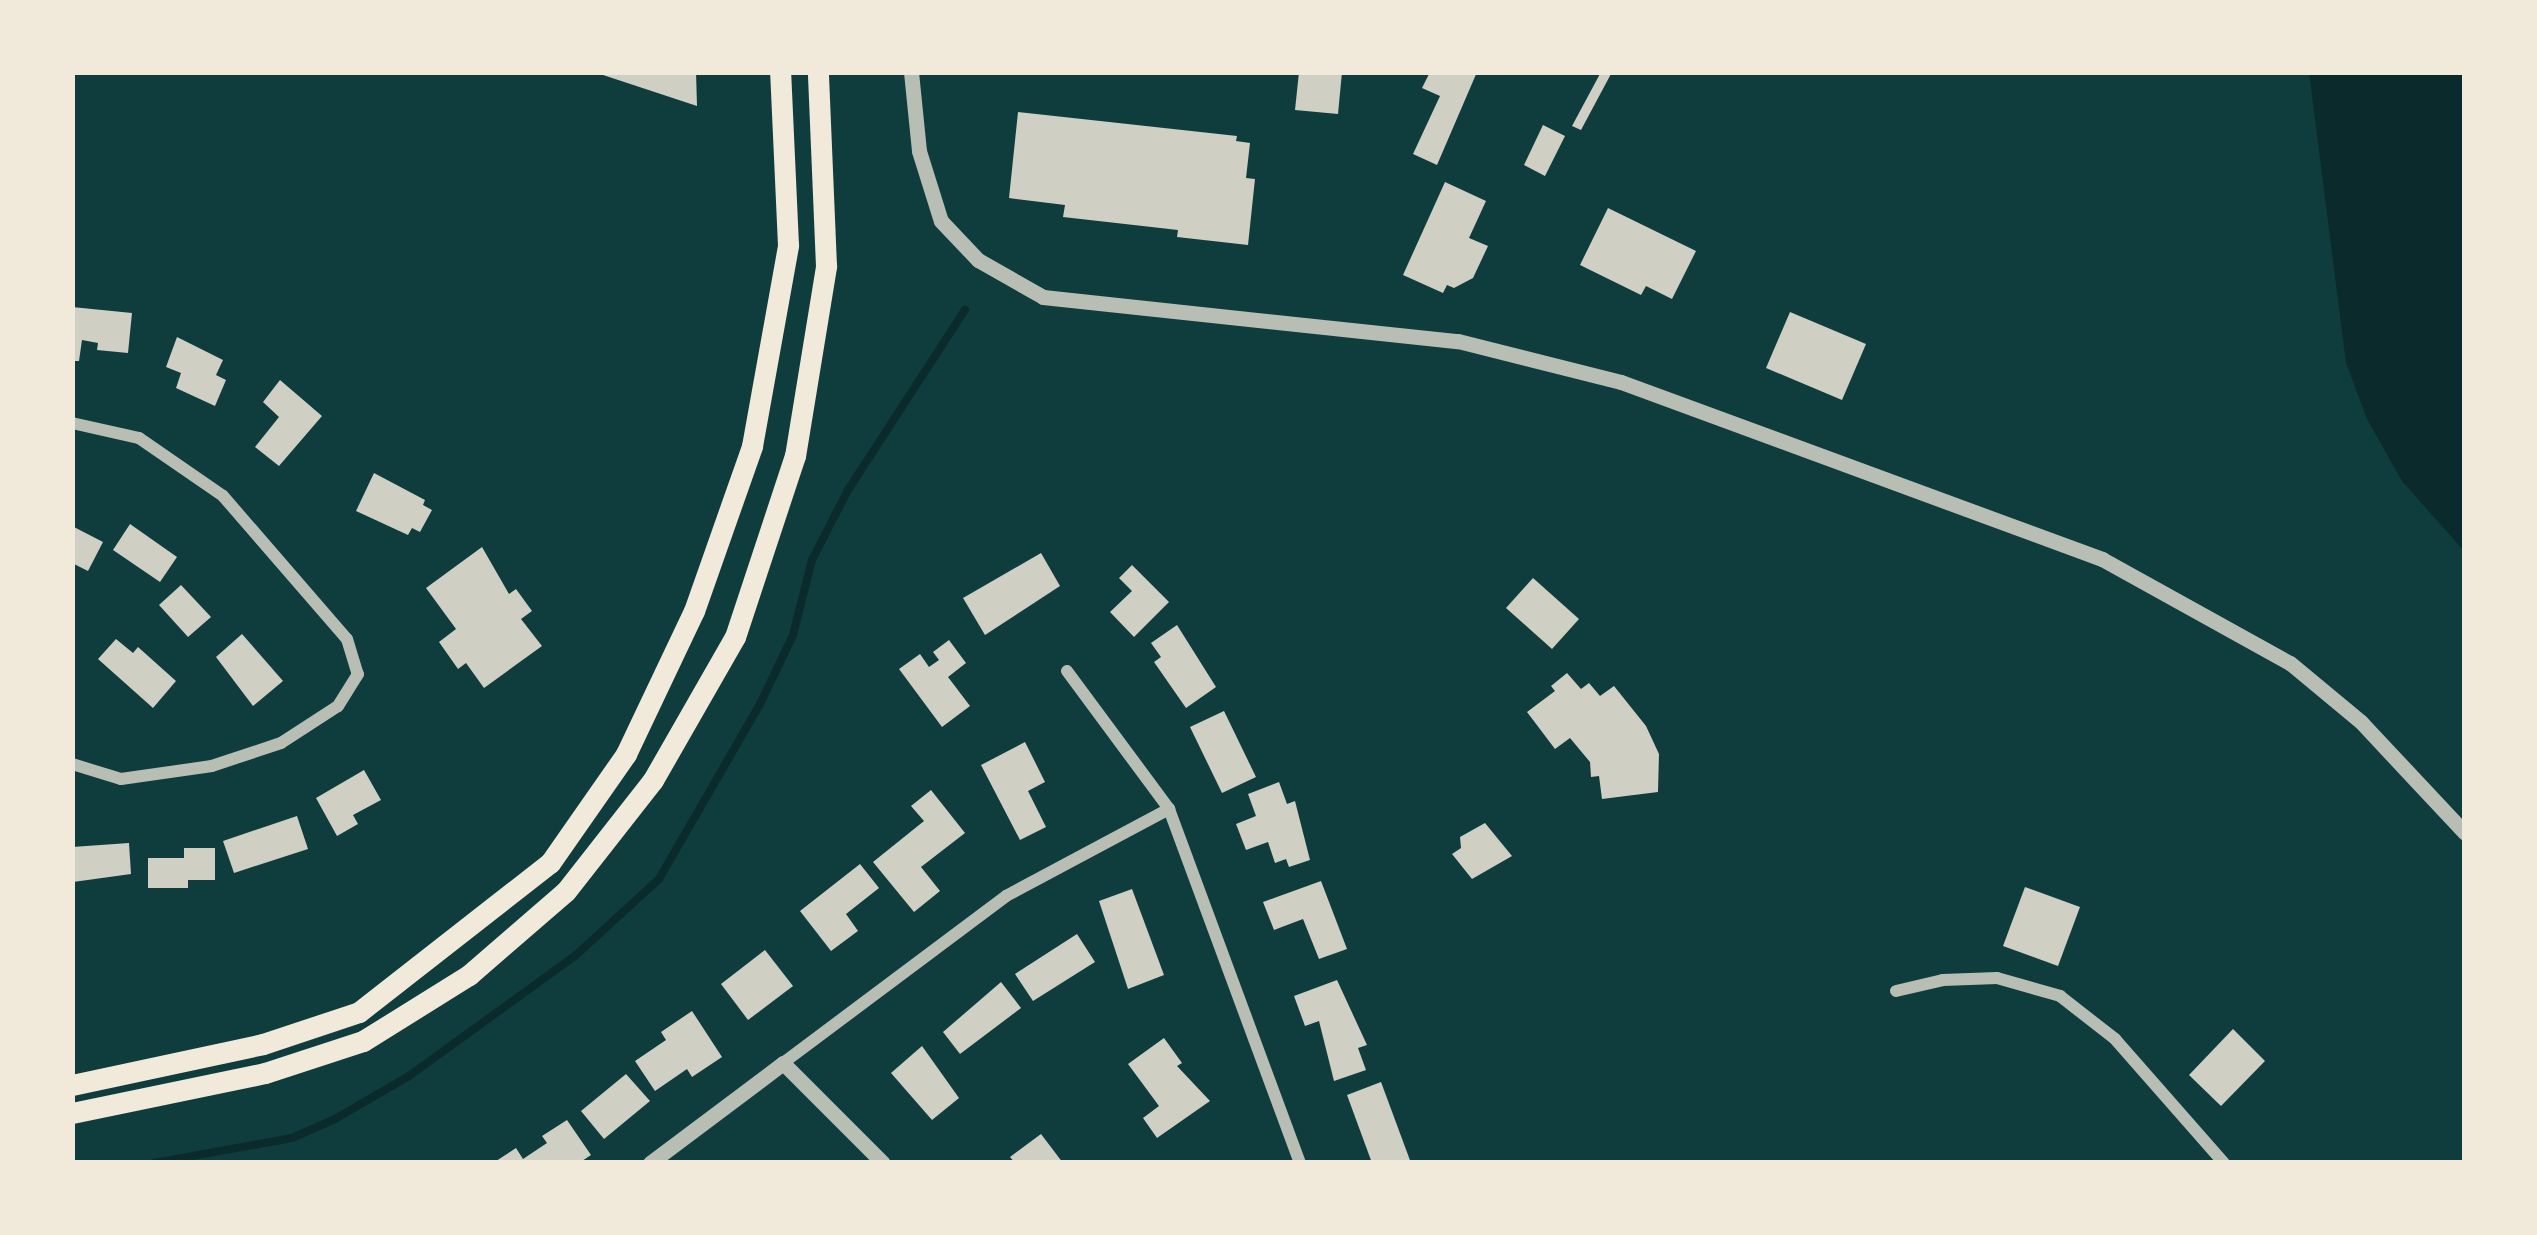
<!DOCTYPE html>
<html>
<head>
<meta charset="utf-8">
<style>
	body { margin:0 }
	#map { position:relative; width:2537px; height:1235px; overflow:hidden; background:#0f3d3e; font-family:Barlow,sans-serif }
	div>[style] { position:absolute }
	.water>* { inset:0; background:#0a2a2b }
	.stream>* { height:8px; margin:-4px; padding:0 4px; transform-origin:4px; border-radius:4px; background:#0a2a2b }
	.building>* { inset:0; background:#cfcfc3 }
	.minor>* { height:12px; margin:-6px; padding:0 6px; transform-origin:6px; border-radius:6px; background:#b8beb3 }
	.tertiary>* { height:15px; margin:-7.5px; padding:0 7.5px; transform-origin:7.5px; border-radius:7.5px; background:#b8beb3 }
	.trunk>* { height:21px; margin:-10.5px; padding:0 10.5px; transform-origin:10.5px; border-radius:10.5px; background:#f1e9da }
	span { translate:-50% -50%; white-space:nowrap; text-align:center; line-height:1.15; -webkit-text-stroke:10px #f1e9da; paint-order:stroke }
	.frame { position:absolute; inset:0; border:75px solid #f1e9da; pointer-events:none }
</style>
</head>
<body>
<div id="map">
	<div class="water">
		<i style="clip-path:polygon(2309px 72px,2465px 72px,2465px 552px,2402px 481px,2367px 419px,2346px 363px)"></i>
	</div>
	<div class="stream">
		<i style="left:154px;top:1163px;width:140px;rotate:-10.3deg"></i>
		<i style="left:292px;top:1138px;width:47px;rotate:-23.8deg"></i>
		<i style="left:335px;top:1119px;width:86px;rotate:-30.2deg"></i>
		<i style="left:409px;top:1076px;width:205px;rotate:-35.9deg"></i>
		<i style="left:575px;top:956px;width:114px;rotate:-42.5deg"></i>
		<i style="left:659px;top:879px;width:202px;rotate:-60deg"></i>
		<i style="left:760px;top:704px;width:76px;rotate:-64.4deg"></i>
		<i style="left:793px;top:635px;width:77px;rotate:-75.8deg"></i>
		<i style="left:812px;top:560px;width:79px;rotate:-62.8deg"></i>
		<i style="left:848px;top:490px;width:215px;rotate:-57deg"></i>
	</div>
	<div class="building">
		<i style="clip-path:polygon(696px 72px,697px 106px,597px 73px,597px 72px)"></i>
		<i style="clip-path:polygon(1299px 72px,1342px 72px,1338px 114px,1295px 110px)"></i>
		<i style="clip-path:polygon(1430px 72px,1477px 72px,1437px 165px,1413px 154px,1440px 96px,1422px 88px)"></i>
		<i style="clip-path:polygon(1601px 72px,1612px 72px,1581px 130px,1572px 126px)"></i>
		<i style="clip-path:polygon(1018px 112px,1237px 136px,1236px 141px,1250px 143px,1246px 178px,1255px 179px,1248px 245px,1177px 237px,1178px 230px,1063px 217px,1065px 205px,1009px 198px)"></i>
		<i style="clip-path:polygon(1543px 125px,1565px 136px,1545px 176px,1524px 165px)"></i>
		<i style="clip-path:polygon(1445px 182px,1486px 201px,1469px 238px,1488px 246px,1473px 278px,1454px 288px,1447px 285px,1443px 293px,1403px 275px)"></i>
		<i style="clip-path:polygon(1608px 208px,1696px 251px,1672px 299px,1646px 286px,1641px 295px,1580px 265px)"></i>
		<i style="clip-path:polygon(72px 307px,132px 313px,128px 353px,97px 350px,98px 343px,82px 340px,79px 361px,72px 361px)"></i>
		<i style="clip-path:polygon(1790px 312px,1866px 344px,1842px 400px,1766px 368px)"></i>
		<i style="clip-path:polygon(177px 337px,223px 360px,216px 375px,226px 380px,215px 406px,176px 388px,181px 373px,166px 367px)"></i>
		<i style="clip-path:polygon(280px 380px,322px 416px,279px 466px,255px 447px,279px 417px,263px 402px)"></i>
		<i style="clip-path:polygon(374px 473px,425px 500px,423px 505px,432px 510px,420px 532px,412px 528px,408px 535px,356px 511px)"></i>
		<i style="clip-path:polygon(130px 524px,177px 557px,160px 582px,113px 550px)"></i>
		<i style="clip-path:polygon(72px 526px,103px 542px,88px 571px,72px 563px)"></i>
		<i style="clip-path:polygon(482px 547px,509px 594px,516px 589px,532px 611px,521px 619px,542px 646px,484px 688px,466px 663px,458px 669px,439px 642px,456px 629px,426px 588px)"></i>
		<i style="clip-path:polygon(1041px 553px,1060px 586px,985px 635px,963px 598px)"></i>
		<i style="clip-path:polygon(1132px 565px,1169px 602px,1134px 637px,1110px 612px,1132px 591px,1119px 578px)"></i>
		<i style="clip-path:polygon(1533px 578px,1579px 619px,1552px 649px,1506px 608px)"></i>
		<i style="clip-path:polygon(181px 585px,211px 617px,188px 637px,159px 605px)"></i>
		<i style="clip-path:polygon(1177px 625px,1216px 687px,1186px 708px,1154px 662px,1161px 657px,1151px 643px)"></i>
		<i style="clip-path:polygon(242px 634px,283px 681px,253px 706px,216px 657px)"></i>
		<i style="clip-path:polygon(116px 639px,133px 653px,138px 647px,176px 681px,153px 708px,98px 659px)"></i>
		<i style="clip-path:polygon(949px 640px,966px 663px,948px 677px,970px 706px,942px 727px,899px 669px,920px 654px,929px 667px,939px 660px,933px 652px)"></i>
		<i style="clip-path:polygon(1567px 673px,1581px 689px,1589px 683px,1600px 696px,1614px 686px,1646px 726px,1659px 754px,1658px 792px,1602px 799px,1599px 776px,1591px 777px,1590px 762px,1570px 738px,1555px 749px,1527px 712px,1555px 691px,1551px 686px)"></i>
		<i style="clip-path:polygon(1224px 711px,1256px 777px,1222px 793px,1190px 727px)"></i>
		<i style="clip-path:polygon(1025px 742px,1045px 782px,1028px 791px,1046px 827px,1020px 840px,981px 765px)"></i>
		<i style="clip-path:polygon(364px 770px,381px 800px,353px 815px,358px 824px,337px 836px,316px 798px)"></i>
		<i style="clip-path:polygon(1279px 782px,1287px 804px,1295px 801px,1310px 860px,1289px 867px,1286px 859px,1275px 863px,1268px 842px,1246px 850px,1236px 824px,1256px 816px,1248px 794px)"></i>
		<i style="clip-path:polygon(931px 790px,965px 833px,921px 867px,940px 891px,914px 912px,873px 862px,924px 821px,911px 806px)"></i>
		<i style="clip-path:polygon(297px 816px,308px 849px,234px 873px,223px 841px)"></i>
		<i style="clip-path:polygon(1485px 823px,1512px 856px,1472px 879px,1452px 854px,1461px 848px,1460px 837px)"></i>
		<i style="clip-path:polygon(129px 843px,131px 874px,73px 882px,72px 847px)"></i>
		<i style="clip-path:polygon(184px 848px,215px 848px,215px 880px,188px 880px,188px 888px,148px 888px,148px 858px,184px 858px)"></i>
		<i style="clip-path:polygon(860px 864px,879px 888px,846px 914px,858px 931px,831px 951px,800px 911px)"></i>
		<i style="clip-path:polygon(1321px 881px,1347px 949px,1319px 959px,1303px 919px,1274px 930px,1263px 902px)"></i>
		<i style="clip-path:polygon(2025px 887px,2080px 907px,2058px 966px,2003px 946px)"></i>
		<i style="clip-path:polygon(1132px 889px,1164px 975px,1128px 989px,1099px 901px)"></i>
		<i style="clip-path:polygon(1077px 934px,1095px 962px,1033px 1001px,1015px 974px)"></i>
		<i style="clip-path:polygon(765px 950px,793px 986px,748px 1020px,721px 984px)"></i>
		<i style="clip-path:polygon(1337px 980px,1367px 1045px,1358px 1048px,1366px 1070px,1334px 1081px,1319px 1021px,1305px 1026px,1294px 996px)"></i>
		<i style="clip-path:polygon(1001px 982px,1021px 1008px,960px 1054px,943px 1032px)"></i>
		<i style="clip-path:polygon(692px 1011px,722px 1057px,692px 1077px,687px 1069px,655px 1091px,635px 1061px,666px 1040px,661px 1032px)"></i>
		<i style="clip-path:polygon(2233px 1029px,2265px 1061px,2221px 1106px,2189px 1075px)"></i>
		<i style="clip-path:polygon(1164px 1038px,1182px 1063px,1177px 1066px,1210px 1101px,1157px 1138px,1143px 1118px,1159px 1106px,1128px 1064px)"></i>
		<i style="clip-path:polygon(922px 1046px,959px 1098px,932px 1120px,891px 1073px)"></i>
		<i style="clip-path:polygon(626px 1074px,650px 1101px,604px 1139px,581px 1111px)"></i>
		<i style="clip-path:polygon(1381px 1082px,1411px 1163px,1372px 1163px,1347px 1095px)"></i>
		<i style="clip-path:polygon(567px 1120px,591px 1155px,579px 1163px,493px 1163px,516px 1148px,523px 1159px,547px 1143px,542px 1136px)"></i>
		<i style="clip-path:polygon(1041px 1134px,1063px 1163px,1015px 1163px,1010px 1157px)"></i>
	</div>
	<div class="minor">
		<i style="left:72px;top:423px;width:69px;rotate:12.6deg"></i>
		<i style="left:139px;top:438px;width:102px;rotate:34.6deg"></i>
		<i style="left:223px;top:496px;width:189px;rotate:49.1deg"></i>
		<i style="left:347px;top:639px;width:37px;rotate:73deg"></i>
		<i style="left:358px;top:674px;width:38px;rotate:122deg"></i>
		<i style="left:338px;top:706px;width:68px;rotate:147deg"></i>
		<i style="left:281px;top:743px;width:73px;rotate:161.6deg"></i>
		<i style="left:212px;top:766px;width:92px;rotate:171.9deg"></i>
		<i style="left:121px;top:779px;width:51px;rotate:-163deg"></i>
		<i style="left:1067px;top:671px;width:172px;rotate:53.5deg"></i>
		<i style="left:1169px;top:809px;width:377px;rotate:69.7deg"></i>
		<i style="left:1896px;top:991px;width:48px;rotate:-13.2deg"></i>
		<i style="left:1943px;top:980px;width:54px;rotate:-2.1deg"></i>
		<i style="left:1997px;top:978px;width:66px;rotate:15.9deg"></i>
		<i style="left:2060px;top:996px;width:70px;rotate:38deg"></i>
		<i style="left:2115px;top:1039px;width:165px;rotate:48.7deg"></i>
		<i style="left:783px;top:1063px;width:279px;rotate:-36.8deg"></i>
		<i style="left:1006px;top:896px;width:185px;rotate:-28.1deg"></i>
	</div>
	<div class="tertiary">
		<i style="left:911px;top:72px;width:79px;rotate:84.2deg"></i>
		<i style="left:919px;top:151px;width:73px;rotate:72.6deg"></i>
		<i style="left:941px;top:221px;width:54px;rotate:46.5deg"></i>
		<i style="left:978px;top:260px;width:75px;rotate:29.6deg"></i>
		<i style="left:1043px;top:297px;width:417px;rotate:6.1deg"></i>
		<i style="left:1458px;top:341px;width:168px;rotate:14.1deg"></i>
		<i style="left:1621px;top:382px;width:513px;rotate:20.2deg"></i>
		<i style="left:2102px;top:559px;width:215px;rotate:29deg"></i>
		<i style="left:2290px;top:663px;width:92px;rotate:39.7deg"></i>
		<i style="left:2361px;top:722px;width:152px;rotate:46.9deg"></i>
		<i style="left:650px;top:1163px;width:166px;rotate:-36.9deg"></i>
		<i style="left:783px;top:1063px;width:141px;rotate:45deg"></i>
	</div>
	<div class="trunk">
		<i style="left:72px;top:1085px;width:195px;rotate:-12.1deg"></i>
		<i style="left:263px;top:1044px;width:101px;rotate:-18.4deg"></i>
		<i style="left:359px;top:1012px;width:242px;rotate:-38deg"></i>
		<i style="left:550px;top:863px;width:133px;rotate:-55.1deg"></i>
		<i style="left:626px;top:754px;width:158px;rotate:-64.6deg"></i>
		<i style="left:694px;top:611px;width:175px;rotate:-70.6deg"></i>
		<i style="left:752px;top:446px;width:204px;rotate:-79.8deg"></i>
		<i style="left:788px;top:245px;width:173px;rotate:-92.6deg"></i>
		<i style="left:72px;top:1113px;width:197px;rotate:-11.7deg"></i>
		<i style="left:265px;top:1073px;width:103px;rotate:-18.1deg"></i>
		<i style="left:363px;top:1041px;width:125px;rotate:-31.9deg"></i>
		<i style="left:469px;top:975px;width:128px;rotate:-40.9deg"></i>
		<i style="left:566px;top:891px;width:141px;rotate:-51.9deg"></i>
		<i style="left:653px;top:780px;width:165px;rotate:-60.2deg"></i>
		<i style="left:735px;top:637px;width:191px;rotate:-71.7deg"></i>
		<i style="left:795px;top:456px;width:193px;rotate:-80.7deg"></i>
		<i style="left:826px;top:266px;width:194px;rotate:-92.4deg"></i>
	</div>
	<div class="frame"></div>
</div>
</body>
</html>
